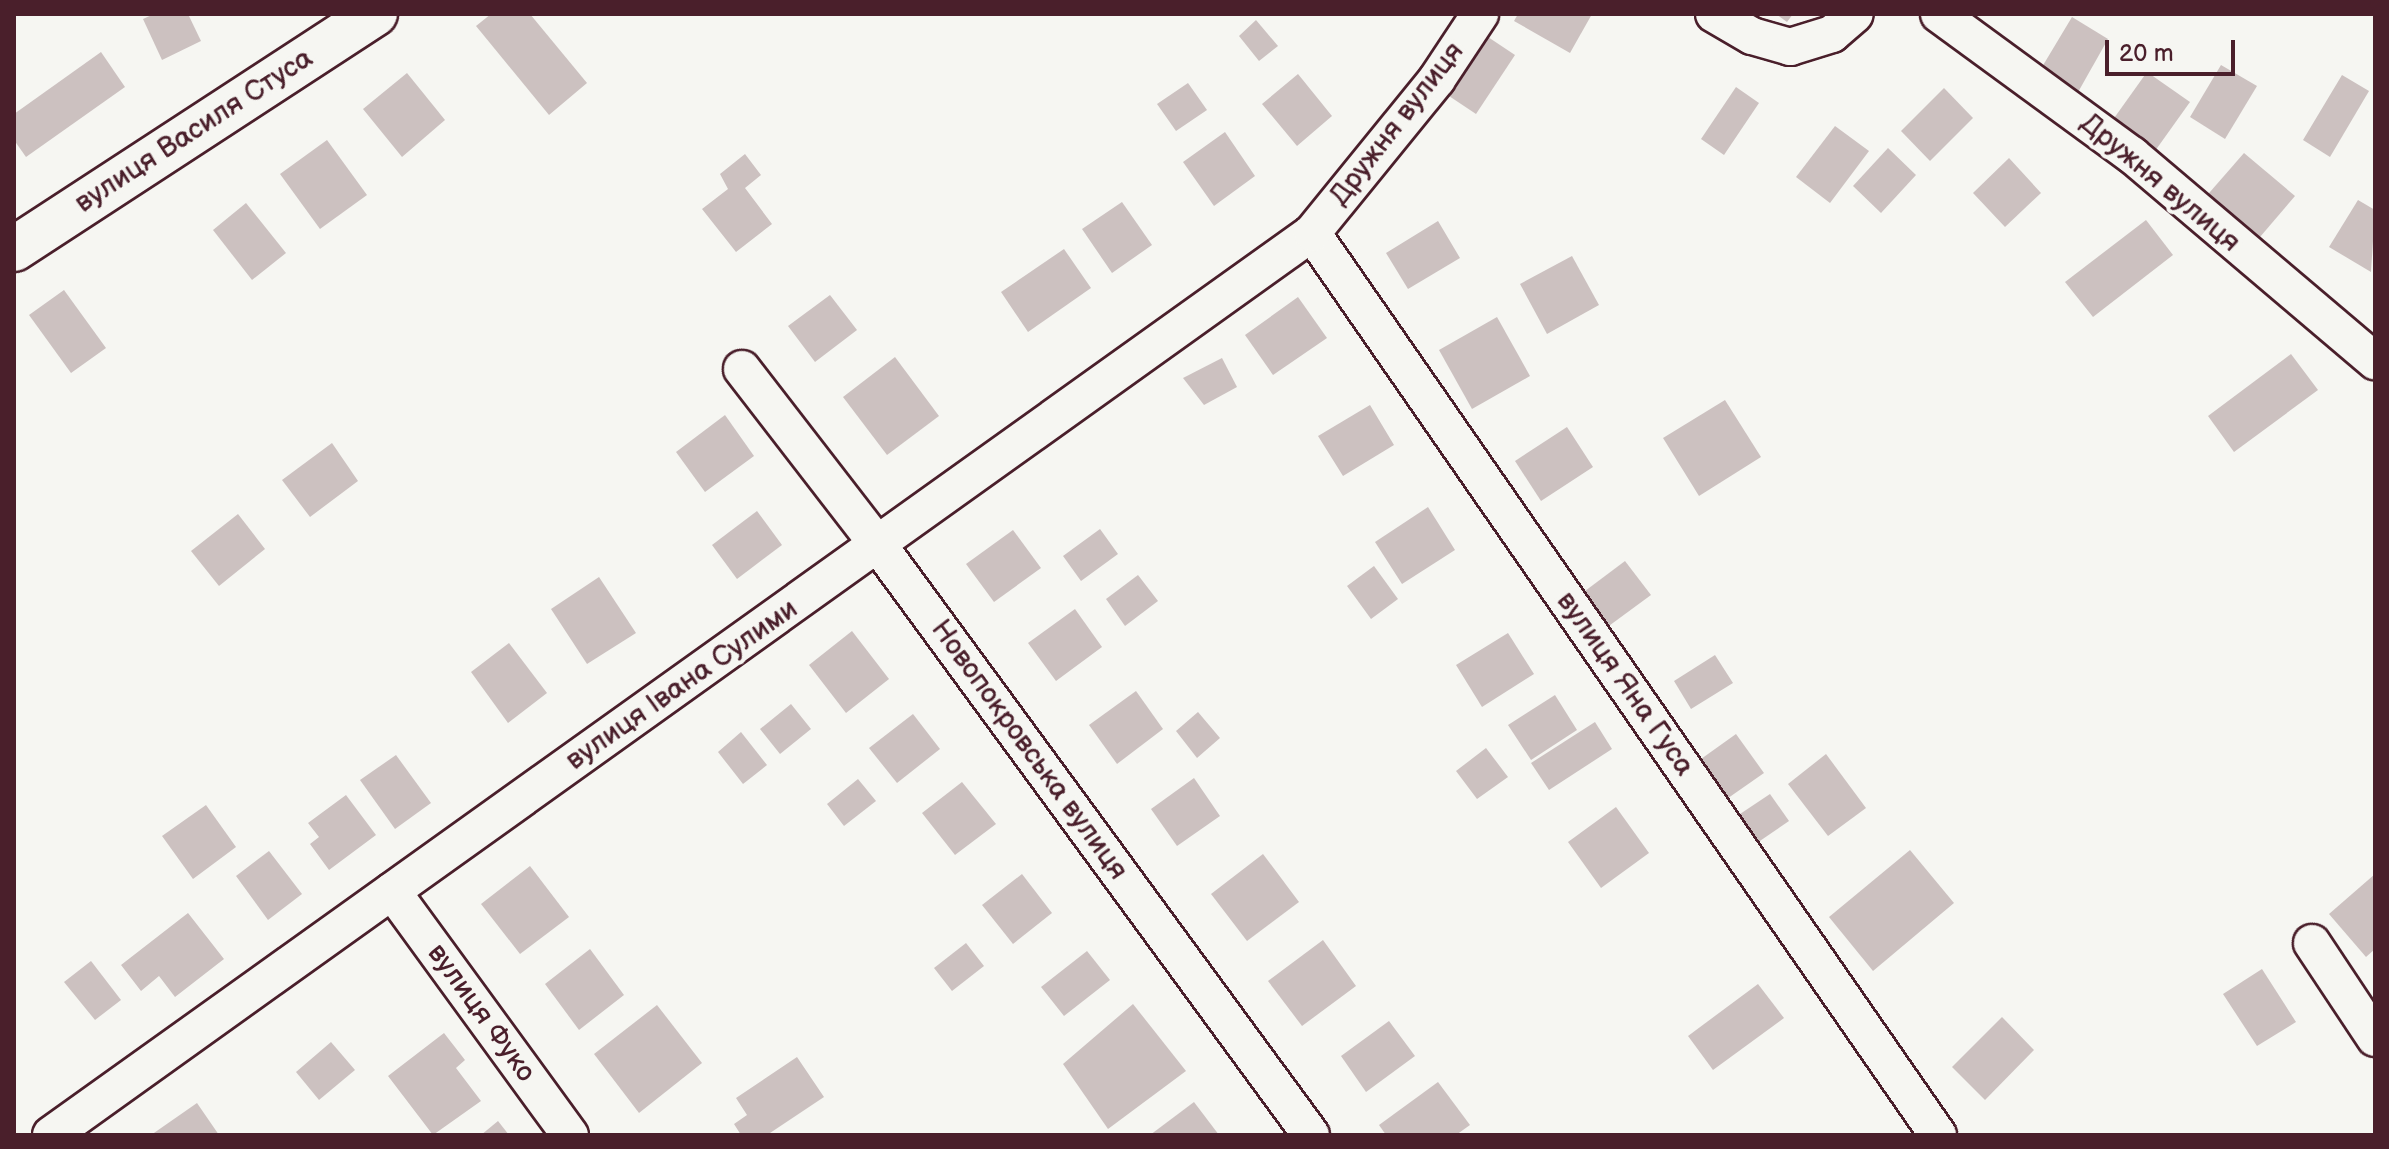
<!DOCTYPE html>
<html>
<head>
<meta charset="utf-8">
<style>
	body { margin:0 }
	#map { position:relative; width:2389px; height:1149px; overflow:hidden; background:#f6f6f2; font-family:"Balsamiq Sans",sans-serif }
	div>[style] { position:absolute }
	.building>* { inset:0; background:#ccc1c0 }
	.roads { filter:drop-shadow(2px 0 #4a1f2b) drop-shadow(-2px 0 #4a1f2b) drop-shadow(0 2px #4a1f2b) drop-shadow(0 -2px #4a1f2b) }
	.street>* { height:36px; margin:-18px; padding:0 18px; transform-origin:18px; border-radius:18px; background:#f6f6f2 }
	.secondary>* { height:44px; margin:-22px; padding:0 22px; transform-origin:22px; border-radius:22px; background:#f6f6f2 }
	span { translate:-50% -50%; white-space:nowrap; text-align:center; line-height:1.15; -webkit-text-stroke:8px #f6f6f2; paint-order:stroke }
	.street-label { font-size:28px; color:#4a1f2b }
	.frame { position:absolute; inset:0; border:16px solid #4a1f2b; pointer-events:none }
	.scale { position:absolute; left:2105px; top:40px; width:130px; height:36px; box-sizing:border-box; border:4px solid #4a1f2b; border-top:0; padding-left:10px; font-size:24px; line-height:28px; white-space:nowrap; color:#4a1f2b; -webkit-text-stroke:6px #f6f6f2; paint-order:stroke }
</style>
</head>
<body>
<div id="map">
	<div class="building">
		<i style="clip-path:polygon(154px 14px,188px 14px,201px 41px,162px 60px,143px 19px)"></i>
		<i style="clip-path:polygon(491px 14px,530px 14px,587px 83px,549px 115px,476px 26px)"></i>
		<i style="clip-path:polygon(1518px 14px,1592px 14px,1570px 53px,1514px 21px)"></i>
		<i style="clip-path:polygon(1776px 14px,1793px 14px,1787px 22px)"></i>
		<i style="clip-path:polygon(2072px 17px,2108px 39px,2077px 94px,2039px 72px)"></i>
		<i style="clip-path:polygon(1256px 20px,1278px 46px,1259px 61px,1239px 36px)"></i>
		<i style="clip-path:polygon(1482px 33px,1515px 55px,1476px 114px,1443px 92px)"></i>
		<i style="clip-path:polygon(101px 52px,125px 87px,26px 157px,14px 140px,14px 114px)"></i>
		<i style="clip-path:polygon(2221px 65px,2257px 86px,2225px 139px,2190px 117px)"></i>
		<i style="clip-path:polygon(2147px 72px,2190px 102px,2155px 151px,2112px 121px)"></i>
		<i style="clip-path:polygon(407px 73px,445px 120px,402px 157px,363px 109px)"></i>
		<i style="clip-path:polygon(1298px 74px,1332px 116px,1297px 146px,1262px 104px)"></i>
		<i style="clip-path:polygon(2342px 75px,2369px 91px,2330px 157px,2303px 140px)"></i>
		<i style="clip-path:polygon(1188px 83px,1207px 110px,1176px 131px,1157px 104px)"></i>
		<i style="clip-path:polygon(1736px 87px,1759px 103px,1724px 155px,1701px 139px)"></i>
		<i style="clip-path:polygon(1944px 88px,1973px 118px,1930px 161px,1901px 131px)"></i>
		<i style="clip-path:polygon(1835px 126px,1869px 151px,1830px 203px,1796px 177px)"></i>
		<i style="clip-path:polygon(1225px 132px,1255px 176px,1214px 206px,1183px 162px)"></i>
		<i style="clip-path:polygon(327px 140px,367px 195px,320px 229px,280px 174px)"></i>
		<i style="clip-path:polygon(1888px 148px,1916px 175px,1881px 213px,1853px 186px)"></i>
		<i style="clip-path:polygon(2244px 153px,2295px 196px,2254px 244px,2203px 200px)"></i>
		<i style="clip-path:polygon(745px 154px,761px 175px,745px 188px,772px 224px,736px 252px,702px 209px,728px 189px,720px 174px)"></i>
		<i style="clip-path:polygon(2009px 158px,2041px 193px,2005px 227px,1973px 193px)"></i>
		<i style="clip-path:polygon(2358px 200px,2375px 210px,2371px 272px,2329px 247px)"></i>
		<i style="clip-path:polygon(1122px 202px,1152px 245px,1112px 273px,1082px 229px)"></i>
		<i style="clip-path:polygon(246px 203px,286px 253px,252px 280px,213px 230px)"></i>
		<i style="clip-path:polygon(2146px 220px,2173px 255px,2093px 317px,2065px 282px)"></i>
		<i style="clip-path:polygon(1438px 221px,1460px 258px,1408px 289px,1386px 253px)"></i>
		<i style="clip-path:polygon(1064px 249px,1091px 288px,1028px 332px,1001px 292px)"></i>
		<i style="clip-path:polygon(1572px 256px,1599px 305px,1547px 334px,1520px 284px)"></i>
		<i style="clip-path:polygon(64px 290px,106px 348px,71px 373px,29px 315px)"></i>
		<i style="clip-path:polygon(830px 295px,857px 330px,815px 362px,788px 326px)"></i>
		<i style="clip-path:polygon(1298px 297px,1327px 338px,1273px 375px,1245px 335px)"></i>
		<i style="clip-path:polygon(1497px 317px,1530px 376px,1472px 409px,1439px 350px)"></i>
		<i style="clip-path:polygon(2291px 354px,2318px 390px,2234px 452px,2208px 416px)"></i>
		<i style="clip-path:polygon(895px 357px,939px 416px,887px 455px,843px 397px)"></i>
		<i style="clip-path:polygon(1222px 358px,1237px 387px,1204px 405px,1183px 378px)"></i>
		<i style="clip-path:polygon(1725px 400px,1761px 457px,1699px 496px,1663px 438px)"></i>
		<i style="clip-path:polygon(1370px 405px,1394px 445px,1343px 476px,1318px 436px)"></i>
		<i style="clip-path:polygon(725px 415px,754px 456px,705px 492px,676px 452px)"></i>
		<i style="clip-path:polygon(1567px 427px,1593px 467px,1541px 501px,1515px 461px)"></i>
		<i style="clip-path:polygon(332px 443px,358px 481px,310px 517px,282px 480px)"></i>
		<i style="clip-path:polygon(1428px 507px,1455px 550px,1402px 584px,1375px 542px)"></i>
		<i style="clip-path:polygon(757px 511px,782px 545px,737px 579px,712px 545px)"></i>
		<i style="clip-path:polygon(238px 514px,265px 549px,219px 586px,191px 551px)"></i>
		<i style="clip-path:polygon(1100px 529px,1118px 554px,1081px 581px,1063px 556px)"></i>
		<i style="clip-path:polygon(1013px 530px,1041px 568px,994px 602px,966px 564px)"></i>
		<i style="clip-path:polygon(1625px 561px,1651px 595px,1602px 631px,1577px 597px)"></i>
		<i style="clip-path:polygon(1374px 566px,1398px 599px,1371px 619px,1347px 586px)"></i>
		<i style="clip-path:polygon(1138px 575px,1158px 601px,1125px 626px,1106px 599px)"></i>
		<i style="clip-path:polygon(599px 577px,636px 633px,587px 664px,551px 609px)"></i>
		<i style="clip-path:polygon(1075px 609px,1102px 647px,1056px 681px,1028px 643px)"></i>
		<i style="clip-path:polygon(852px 631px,889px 679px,846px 713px,809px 665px)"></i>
		<i style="clip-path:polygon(1508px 633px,1534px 674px,1482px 707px,1456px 665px)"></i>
		<i style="clip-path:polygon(509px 643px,547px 693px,508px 723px,471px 672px)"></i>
		<i style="clip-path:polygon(1715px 655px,1733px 683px,1691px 709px,1674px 681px)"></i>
		<i style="clip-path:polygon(1136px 691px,1163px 729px,1117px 764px,1089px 725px)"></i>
		<i style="clip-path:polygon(1555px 695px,1577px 730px,1531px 760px,1508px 725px)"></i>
		<i style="clip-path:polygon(791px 704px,811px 729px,780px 754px,760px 729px)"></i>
		<i style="clip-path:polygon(1198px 712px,1220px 738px,1197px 758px,1176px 731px)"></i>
		<i style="clip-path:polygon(913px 714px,940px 749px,897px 783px,869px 748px)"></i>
		<i style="clip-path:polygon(1595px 722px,1612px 749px,1549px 790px,1531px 763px)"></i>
		<i style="clip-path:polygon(741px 732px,767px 765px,743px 784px,718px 752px)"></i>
		<i style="clip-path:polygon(1736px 734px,1764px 773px,1721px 803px,1694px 764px)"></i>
		<i style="clip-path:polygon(1486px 748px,1508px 777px,1477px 799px,1456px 771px)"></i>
		<i style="clip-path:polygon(1826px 754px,1866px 808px,1828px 836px,1788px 784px)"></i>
		<i style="clip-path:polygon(396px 755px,431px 803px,395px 829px,360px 780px)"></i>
		<i style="clip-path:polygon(1194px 778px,1220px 816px,1177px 846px,1151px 809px)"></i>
		<i style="clip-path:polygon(858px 779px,876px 801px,844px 826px,827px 804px)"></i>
		<i style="clip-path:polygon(962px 782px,996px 824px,955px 855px,922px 813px)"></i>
		<i style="clip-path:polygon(1770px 794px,1789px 821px,1751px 847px,1731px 820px)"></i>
		<i style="clip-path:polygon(346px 795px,376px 835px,329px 870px,310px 844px,319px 837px,308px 823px)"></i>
		<i style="clip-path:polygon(206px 805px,236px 847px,193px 879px,162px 836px)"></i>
		<i style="clip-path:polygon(1616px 807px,1649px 853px,1601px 888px,1568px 842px)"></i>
		<i style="clip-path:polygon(1910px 850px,1954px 903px,1873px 971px,1829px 917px)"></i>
		<i style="clip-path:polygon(269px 851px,302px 894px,268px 920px,236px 876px)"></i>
		<i style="clip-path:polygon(1263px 854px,1299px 902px,1247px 941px,1211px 894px)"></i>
		<i style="clip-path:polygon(530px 866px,569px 917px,520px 954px,481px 904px)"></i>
		<i style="clip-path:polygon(1022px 874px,1052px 913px,1013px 944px,982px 905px)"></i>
		<i style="clip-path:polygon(2375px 874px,2375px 949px,2366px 957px,2329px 914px)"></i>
		<i style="clip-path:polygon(188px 913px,224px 959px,175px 997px,159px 976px,141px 991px,121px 965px)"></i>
		<i style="clip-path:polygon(1323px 940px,1356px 986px,1302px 1026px,1268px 981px)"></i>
		<i style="clip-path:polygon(966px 943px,984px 966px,952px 991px,934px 968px)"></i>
		<i style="clip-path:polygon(590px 949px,624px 995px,579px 1030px,545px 984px)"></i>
		<i style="clip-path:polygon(1087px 951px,1110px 980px,1064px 1016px,1041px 987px)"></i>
		<i style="clip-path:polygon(91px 961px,121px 1000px,95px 1020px,64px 982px)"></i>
		<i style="clip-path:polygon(2262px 969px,2296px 1022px,2257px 1046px,2223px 994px)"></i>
		<i style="clip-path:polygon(1758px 984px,1784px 1018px,1713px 1070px,1688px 1036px)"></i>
		<i style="clip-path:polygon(1133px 1004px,1186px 1071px,1108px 1129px,1063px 1064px)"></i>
		<i style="clip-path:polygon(657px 1005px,702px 1063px,639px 1113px,594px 1054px)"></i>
		<i style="clip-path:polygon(2002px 1017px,2034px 1050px,1985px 1100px,1952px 1067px)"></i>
		<i style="clip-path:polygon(1389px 1021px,1415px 1056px,1366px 1092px,1341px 1056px)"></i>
		<i style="clip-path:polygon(444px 1033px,465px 1060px,456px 1068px,481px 1101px,433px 1135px,388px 1076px)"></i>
		<i style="clip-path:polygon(331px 1042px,355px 1070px,319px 1100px,296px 1072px)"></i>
		<i style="clip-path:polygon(797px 1057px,824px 1097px,767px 1135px,741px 1135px,734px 1124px,747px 1115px,736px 1098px)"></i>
		<i style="clip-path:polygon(1438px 1082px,1470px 1125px,1456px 1135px,1386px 1135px,1379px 1125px)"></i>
		<i style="clip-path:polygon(1194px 1102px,1219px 1135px,1150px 1135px)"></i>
		<i style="clip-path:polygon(197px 1103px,219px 1135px,151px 1135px)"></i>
		<i style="clip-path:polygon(498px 1121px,509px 1135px,481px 1135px)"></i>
	</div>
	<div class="roads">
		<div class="street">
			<i style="left:1714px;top:14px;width:44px;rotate:30.1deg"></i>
			<i style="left:1752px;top:36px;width:40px;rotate:16deg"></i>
			<i style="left:1790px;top:47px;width:44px;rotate:-17.2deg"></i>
			<i style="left:1832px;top:34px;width:30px;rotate:-41deg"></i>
			<i style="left:1939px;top:14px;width:239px;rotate:36.2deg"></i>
			<i style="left:2132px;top:155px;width:319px;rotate:40.3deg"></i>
			<i style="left:1312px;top:233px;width:1098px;rotate:55.24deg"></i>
			<i style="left:742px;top:369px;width:224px;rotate:52.3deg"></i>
			<i style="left:879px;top:546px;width:730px;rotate:53.74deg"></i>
			<i style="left:392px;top:891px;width:302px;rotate:53.9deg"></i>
			<i style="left:2312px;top:943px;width:114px;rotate:56.4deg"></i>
			<i style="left:51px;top:1135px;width:1550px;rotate:-35.58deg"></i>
			<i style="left:1312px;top:233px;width:198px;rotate:-50.9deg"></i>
			<i style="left:1437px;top:79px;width:78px;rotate:-56.5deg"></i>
		</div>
		<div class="secondary">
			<i style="left:14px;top:249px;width:431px;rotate:-33.1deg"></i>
		</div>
	</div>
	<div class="street-label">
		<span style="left:1397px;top:124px;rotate:-52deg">Дружня вулиця</span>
		<span style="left:194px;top:131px;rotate:-33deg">вулиця Василя Стуса</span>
		<span style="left:2160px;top:183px;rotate:40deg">Дружня вулиця</span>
		<span style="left:1625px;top:684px;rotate:55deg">вулиця Яна Гуса</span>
		<span style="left:682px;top:685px;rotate:-35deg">вулиця Івана Сулими</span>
		<span style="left:1029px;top:750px;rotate:54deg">Новопокровська вулиця</span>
		<span style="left:481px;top:1013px;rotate:54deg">вулиця Фуко</span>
	</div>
	<div class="frame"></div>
	<div class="scale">20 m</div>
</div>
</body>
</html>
